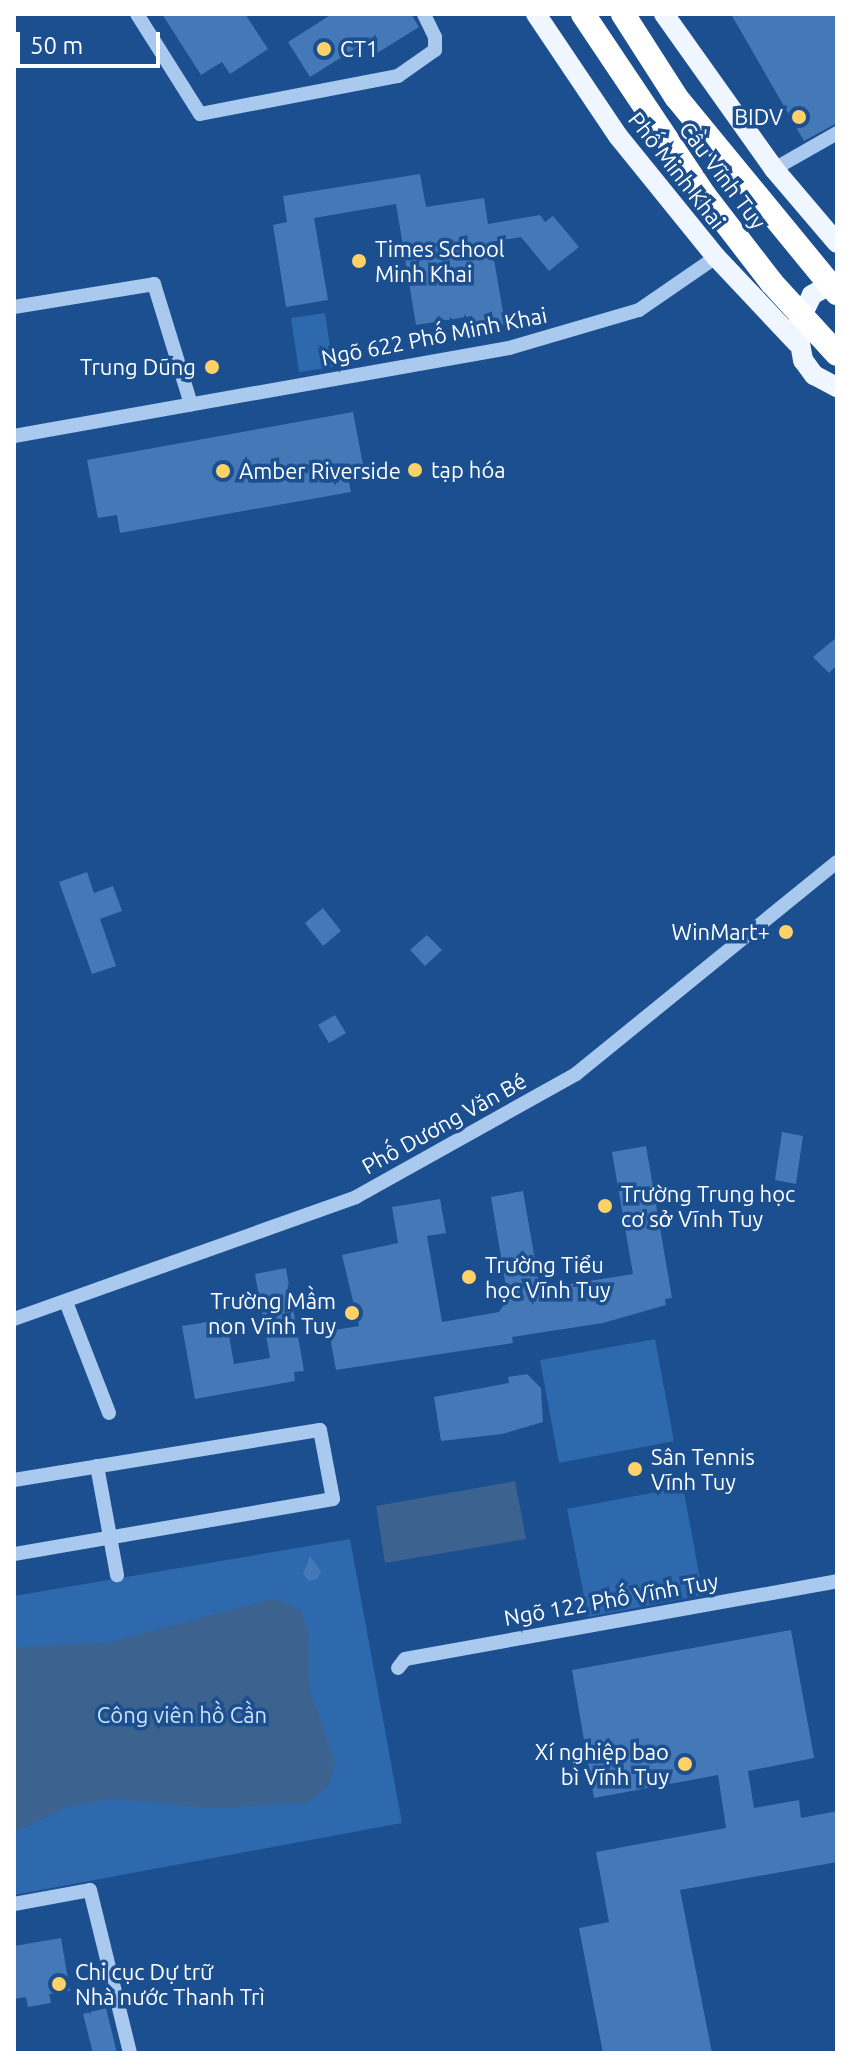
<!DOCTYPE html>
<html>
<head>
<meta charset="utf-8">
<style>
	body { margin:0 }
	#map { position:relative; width:851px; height:2067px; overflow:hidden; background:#1b4f8f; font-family:Ubuntu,sans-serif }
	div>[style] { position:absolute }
	.green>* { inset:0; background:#2e69ad }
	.water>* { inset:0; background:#3c6290 }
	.building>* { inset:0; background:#4478b7 }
	.minor>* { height:14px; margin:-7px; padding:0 7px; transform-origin:7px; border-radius:7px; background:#a9c9ee }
	.major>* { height:20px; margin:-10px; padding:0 10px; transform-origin:10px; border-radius:10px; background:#f0f6ff }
	.highway-bridge>* { height:24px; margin:-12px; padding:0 12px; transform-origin:12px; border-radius:12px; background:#fff }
	.dots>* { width:22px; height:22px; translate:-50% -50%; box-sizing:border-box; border:4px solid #1b4f8f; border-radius:50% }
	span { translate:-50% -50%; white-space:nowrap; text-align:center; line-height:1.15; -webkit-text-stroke:7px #1b4f8f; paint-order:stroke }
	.poi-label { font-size:22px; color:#fff }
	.left { translate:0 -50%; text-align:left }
	.right { translate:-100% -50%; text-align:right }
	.street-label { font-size:22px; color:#fff }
	.park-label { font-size:22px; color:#cfe3fa }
	.frame { position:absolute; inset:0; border:16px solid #fff; pointer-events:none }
	.scale { position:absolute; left:16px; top:32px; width:144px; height:36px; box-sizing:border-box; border:4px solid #fff; border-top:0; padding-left:10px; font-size:24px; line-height:28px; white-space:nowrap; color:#fff; -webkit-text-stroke:6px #1b4f8f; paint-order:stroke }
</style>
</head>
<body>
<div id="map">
	<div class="green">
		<i style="clip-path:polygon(325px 313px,333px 367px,299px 372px,291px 318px)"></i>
		<i style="clip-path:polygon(655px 1339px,674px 1441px,559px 1463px,540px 1360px)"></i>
		<i style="clip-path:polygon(683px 1487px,703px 1595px,588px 1617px,567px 1509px)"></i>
		<i style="clip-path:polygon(350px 1539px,402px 1823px,14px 1895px,14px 1596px)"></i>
	</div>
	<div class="water">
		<i style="clip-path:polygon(515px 1481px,526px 1539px,385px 1563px,376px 1506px)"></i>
		<i style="clip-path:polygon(276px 1598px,301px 1611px,309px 1635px,309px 1687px,335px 1762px,330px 1784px,308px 1803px,211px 1808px,113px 1799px,67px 1807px,14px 1833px,14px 1647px,107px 1643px)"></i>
	</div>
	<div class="building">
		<i style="clip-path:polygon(162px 14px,245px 14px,268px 49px,230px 74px,222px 62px,201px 75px)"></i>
		<i style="clip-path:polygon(332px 14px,411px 14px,419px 27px,374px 55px,366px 42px,310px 77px,288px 42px)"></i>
		<i style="clip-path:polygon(731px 14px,837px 14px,837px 123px,804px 141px)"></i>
		<i style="clip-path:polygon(420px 174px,426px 207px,484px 198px,488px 224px,540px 215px,545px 222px,553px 216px,579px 247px,549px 271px,521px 237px,491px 242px,505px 324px,474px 329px,472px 316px,416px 325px,396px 204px,314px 218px,328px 300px,286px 307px,273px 225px,287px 222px,283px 196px)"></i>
		<i style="clip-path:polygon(353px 412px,364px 470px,347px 473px,351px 492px,120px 533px,117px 515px,98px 518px,87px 460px)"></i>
		<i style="clip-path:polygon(837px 637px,837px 665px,829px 673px,813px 657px)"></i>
		<i style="clip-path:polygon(87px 872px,94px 893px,113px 886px,122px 911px,100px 919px,116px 966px,92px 974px,59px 882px)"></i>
		<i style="clip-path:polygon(323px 908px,341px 931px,323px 946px,305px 923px)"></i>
		<i style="clip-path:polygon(427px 935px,442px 950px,425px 966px,410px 950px)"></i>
		<i style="clip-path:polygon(335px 1015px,346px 1033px,329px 1043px,318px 1025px)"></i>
		<i style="clip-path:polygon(782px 1132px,803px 1136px,796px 1184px,775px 1180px)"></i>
		<i style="clip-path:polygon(646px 1146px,672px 1298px,665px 1299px,666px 1305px,603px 1323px,512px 1337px,513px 1343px,336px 1370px,329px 1331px,359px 1326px,342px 1255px,398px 1243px,392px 1207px,440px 1199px,446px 1233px,427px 1236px,442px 1322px,499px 1312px,508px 1299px,491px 1197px,523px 1191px,540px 1289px,633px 1274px,612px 1152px)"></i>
		<i style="clip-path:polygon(286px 1268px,304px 1371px,294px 1372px,295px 1381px,195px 1399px,182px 1326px,226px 1319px,234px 1364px,270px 1358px,255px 1274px)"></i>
		<i style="clip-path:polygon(527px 1374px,541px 1388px,543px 1422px,502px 1434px,441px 1441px,434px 1397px,509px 1383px,508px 1377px)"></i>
		<i style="clip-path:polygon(310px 1556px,321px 1571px,317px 1579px,309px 1581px,303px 1574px)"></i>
		<i style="clip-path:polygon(791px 1630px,814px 1758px,748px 1771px,754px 1808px,799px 1800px,801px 1818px,837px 1811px,837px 1862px,680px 1890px,712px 2053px,603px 2053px,579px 1928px,609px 1922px,596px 1852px,726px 1828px,718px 1775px,594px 1798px,572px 1670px)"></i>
		<i style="clip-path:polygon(61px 1938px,70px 1991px,49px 1994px,51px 2003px,28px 2007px,26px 1997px,14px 1999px,14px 1946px)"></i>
		<i style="clip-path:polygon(106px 2008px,117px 2053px,93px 2053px,83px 2014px)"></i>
	</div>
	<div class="minor">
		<i style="left:137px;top:14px;width:118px;rotate:57.8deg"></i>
		<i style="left:200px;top:114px;width:202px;rotate:-10.9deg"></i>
		<i style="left:398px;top:76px;width:45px;rotate:-35.1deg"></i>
		<i style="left:435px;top:50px;width:13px;rotate:-90deg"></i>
		<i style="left:435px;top:37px;width:25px;rotate:-116deg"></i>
		<i style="left:774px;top:169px;width:73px;rotate:-29.7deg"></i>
		<i style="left:14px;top:307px;width:142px;rotate:-9.3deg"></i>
		<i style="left:154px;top:284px;width:126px;rotate:72.9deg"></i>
		<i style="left:14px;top:436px;width:503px;rotate:-10.08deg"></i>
		<i style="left:509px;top:348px;width:135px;rotate:-16.3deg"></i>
		<i style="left:639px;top:310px;width:93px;rotate:-34.5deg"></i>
		<i style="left:66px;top:1302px;width:119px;rotate:68.8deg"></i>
		<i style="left:14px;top:1319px;width:363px;rotate:-19.6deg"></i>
		<i style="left:356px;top:1197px;width:252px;rotate:-29.2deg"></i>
		<i style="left:576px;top:1074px;width:336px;rotate:-39.1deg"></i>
		<i style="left:97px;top:1466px;width:111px;rotate:79.6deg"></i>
		<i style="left:14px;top:1480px;width:310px;rotate:-9.3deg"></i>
		<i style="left:320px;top:1430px;width:70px;rotate:79.3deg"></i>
		<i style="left:333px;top:1499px;width:324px;rotate:170.2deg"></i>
		<i style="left:398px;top:1668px;width:11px;rotate:-52deg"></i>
		<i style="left:405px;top:1659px;width:439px;rotate:-10.2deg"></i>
		<i style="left:14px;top:1904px;width:77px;rotate:-10.4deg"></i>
		<i style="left:90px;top:1890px;width:168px;rotate:76.2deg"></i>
	</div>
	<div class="major">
		<i style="left:536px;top:14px;width:147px;rotate:56.1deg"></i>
		<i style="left:618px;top:136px;width:156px;rotate:51deg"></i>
		<i style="left:716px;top:257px;width:118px;rotate:46.7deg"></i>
		<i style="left:664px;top:14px;width:190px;rotate:54.6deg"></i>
		<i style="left:774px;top:169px;width:97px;rotate:49.6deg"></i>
		<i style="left:837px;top:281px;width:29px;rotate:151deg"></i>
		<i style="left:812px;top:295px;width:34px;rotate:116deg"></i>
		<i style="left:797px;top:326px;width:35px;rotate:80deg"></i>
		<i style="left:803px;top:360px;width:19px;rotate:54deg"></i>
		<i style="left:814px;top:375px;width:26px;rotate:28deg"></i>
	</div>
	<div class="highway-bridge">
		<i style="left:583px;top:14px;width:219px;rotate:56.2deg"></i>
		<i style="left:705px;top:196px;width:110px;rotate:52.4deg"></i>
		<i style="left:772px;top:283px;width:96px;rotate:47.5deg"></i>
		<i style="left:623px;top:14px;width:98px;rotate:57.4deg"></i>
		<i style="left:676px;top:97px;width:254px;rotate:50.6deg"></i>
	</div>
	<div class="dots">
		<i style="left:324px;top:49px;background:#ffd166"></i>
		<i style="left:799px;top:117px;background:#ffd166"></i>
		<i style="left:359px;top:261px;background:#ffd166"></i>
		<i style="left:212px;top:367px;background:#ffd166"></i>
		<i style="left:415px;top:470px;background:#ffd166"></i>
		<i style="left:223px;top:471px;background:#ffd166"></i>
		<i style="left:786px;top:932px;background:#ffd166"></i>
		<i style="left:605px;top:1206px;background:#ffd166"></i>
		<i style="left:469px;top:1277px;background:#ffd166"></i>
		<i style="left:352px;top:1313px;background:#ffd166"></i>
		<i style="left:635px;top:1469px;background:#ffd166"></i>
		<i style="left:685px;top:1764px;background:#ffd166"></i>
		<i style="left:59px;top:1984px;background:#ffd166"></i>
	</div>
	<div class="poi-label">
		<span class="left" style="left:340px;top:49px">CT1</span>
		<span class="right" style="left:783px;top:117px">BIDV</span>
		<span class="left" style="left:375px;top:261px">Times School<br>Minh Khai</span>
		<span class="right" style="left:196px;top:367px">Trung Dũng</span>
		<span class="left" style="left:431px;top:470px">tạp hóa</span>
		<span class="left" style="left:239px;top:471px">Amber Riverside</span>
		<span class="right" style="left:770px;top:932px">WinMart+</span>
		<span class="left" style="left:621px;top:1206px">Trường Trung học<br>cơ sở Vĩnh Tuy</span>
		<span class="left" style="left:485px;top:1277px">Trường Tiểu<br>học Vĩnh Tuy</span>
		<span class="right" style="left:336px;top:1313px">Trường Mầm<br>non Vĩnh Tuy</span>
		<span class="left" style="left:651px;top:1469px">Sân Tennis<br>Vĩnh Tuy</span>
		<span class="right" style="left:669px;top:1764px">Xí nghiệp bao<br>bì Vĩnh Tuy</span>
		<span class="left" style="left:75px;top:1984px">Chi cục Dự trữ<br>Nhà nước Thanh Trì</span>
	</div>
	<div class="street-label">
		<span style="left:677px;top:170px;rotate:52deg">Phố Minh Khai</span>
		<span style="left:723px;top:175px;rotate:53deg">Cầu Vĩnh Tuy</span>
		<span style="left:434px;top:336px;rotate:-11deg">Ngõ 622 Phố Minh Khai</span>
		<span style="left:444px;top:1123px;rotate:-29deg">Phố Dương Văn Bé</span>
		<span style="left:611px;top:1599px;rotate:-10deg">Ngõ 122 Phố Vĩnh Tuy</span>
	</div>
	<div class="park-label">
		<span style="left:182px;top:1715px">Công viên hồ Cần</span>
	</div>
	<div class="frame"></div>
	<div class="scale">50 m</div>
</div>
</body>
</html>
